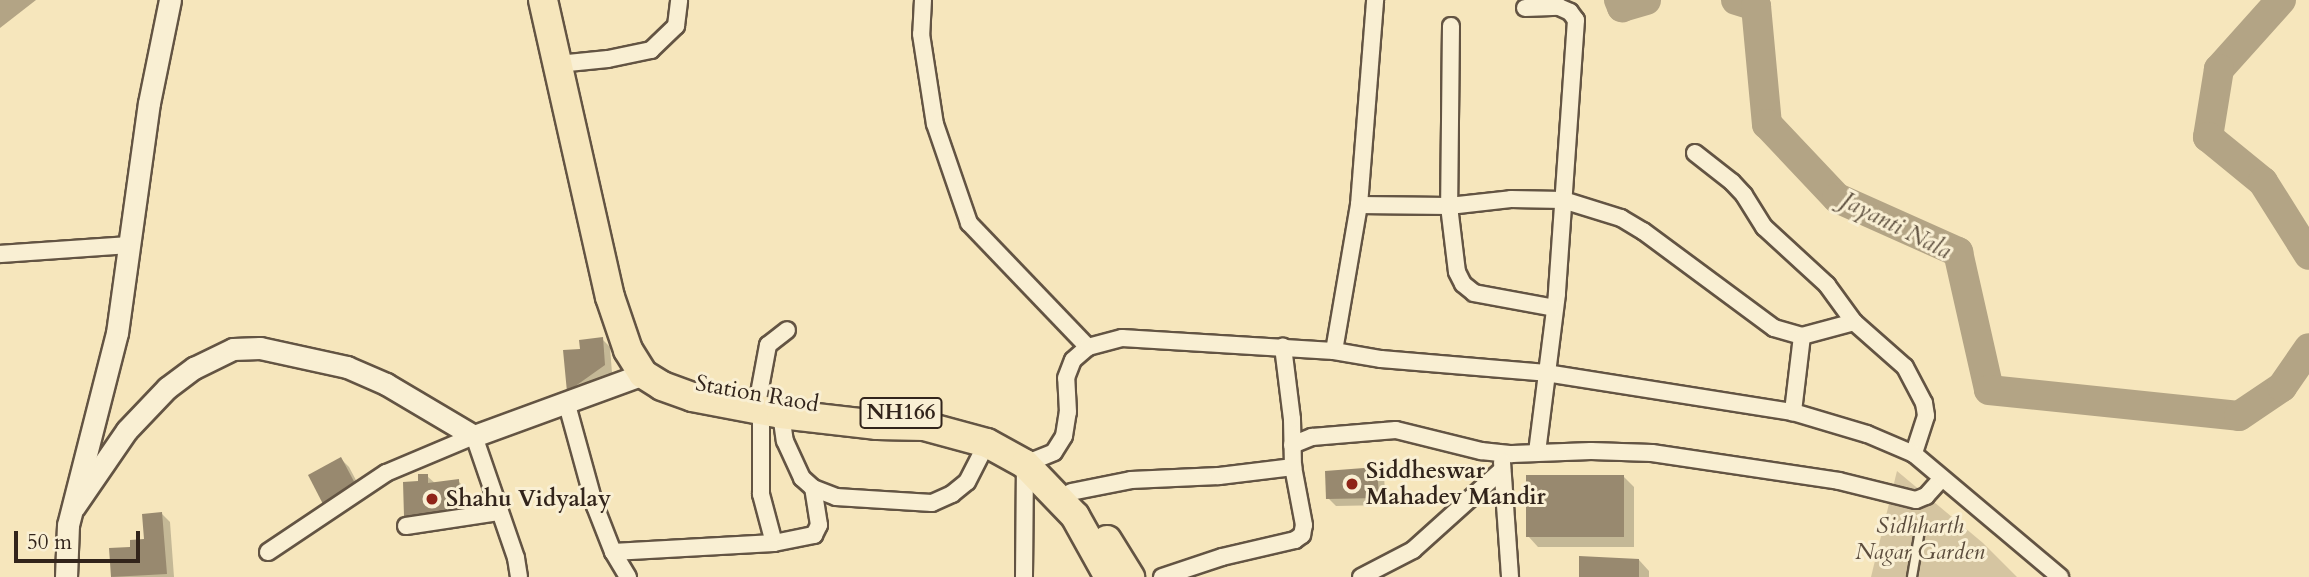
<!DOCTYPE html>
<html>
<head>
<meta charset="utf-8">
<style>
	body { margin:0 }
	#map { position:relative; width:2309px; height:577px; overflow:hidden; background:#f6e6bc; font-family:Cardo,serif }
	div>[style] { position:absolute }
	.green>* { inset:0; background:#d5c5a1 }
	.water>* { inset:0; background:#b3a485 }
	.shadow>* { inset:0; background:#0003 }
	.river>* { height:30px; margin:-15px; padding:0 15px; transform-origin:15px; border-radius:15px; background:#b3a485 }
	.building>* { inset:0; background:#98896f }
	.roads { filter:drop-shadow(2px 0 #635443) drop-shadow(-2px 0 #635443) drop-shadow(0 2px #635443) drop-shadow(0 -2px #635443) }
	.lane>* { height:8px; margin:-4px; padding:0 4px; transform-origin:4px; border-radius:4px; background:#f9efd3 }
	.street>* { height:16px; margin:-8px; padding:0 8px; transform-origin:8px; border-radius:8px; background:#f9efd3 }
	.secondary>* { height:21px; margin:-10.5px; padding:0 10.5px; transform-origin:10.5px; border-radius:10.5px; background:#f9efd3 }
	.highway>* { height:28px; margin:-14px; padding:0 14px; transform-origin:14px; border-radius:14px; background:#f6e6bc }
	.dots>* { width:19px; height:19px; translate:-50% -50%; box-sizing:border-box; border:4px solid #f9efd3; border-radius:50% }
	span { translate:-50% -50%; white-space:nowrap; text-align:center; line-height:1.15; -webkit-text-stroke:6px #f9efd3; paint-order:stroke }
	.shield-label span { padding:2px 5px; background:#f9efd3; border:2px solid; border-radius:5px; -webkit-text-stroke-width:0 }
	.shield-label { font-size:21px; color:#32241b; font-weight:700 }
	.street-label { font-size:23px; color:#32241b }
	.poi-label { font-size:23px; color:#32241b; font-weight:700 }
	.left { translate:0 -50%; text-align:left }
	.park-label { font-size:23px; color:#5b4c3c; font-style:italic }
	.water-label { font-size:24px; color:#5f5140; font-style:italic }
	.scale { position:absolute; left:14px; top:531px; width:126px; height:32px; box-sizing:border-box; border:4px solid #32241b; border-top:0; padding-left:9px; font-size:21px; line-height:24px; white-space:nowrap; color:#32241b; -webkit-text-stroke:5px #f9efd3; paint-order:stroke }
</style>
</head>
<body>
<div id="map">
	<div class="green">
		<i style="clip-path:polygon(1897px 471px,1983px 543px,2017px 577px,1871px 577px)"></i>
	</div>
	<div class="water">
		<i style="clip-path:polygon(0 0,36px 0,0 28px)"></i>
	</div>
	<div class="shadow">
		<i style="clip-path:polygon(602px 339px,610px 347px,612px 373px,576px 399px,569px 392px,582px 350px)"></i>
		<i style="clip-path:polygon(341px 459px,349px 467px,365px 497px,334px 513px)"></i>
		<i style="clip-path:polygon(1376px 469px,1384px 477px,1386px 505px,1336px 506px,1328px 498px)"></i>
		<i style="clip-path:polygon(427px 476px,436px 484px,458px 481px,466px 489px,468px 521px,414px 524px,406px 516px,420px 483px)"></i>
		<i style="clip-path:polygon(1624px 477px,1634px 487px,1634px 547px,1538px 547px,1528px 536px)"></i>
		<i style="clip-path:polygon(162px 514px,170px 522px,174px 577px,113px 577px,111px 550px,132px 548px,146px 541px)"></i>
		<i style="clip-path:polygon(1639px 560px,1649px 571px,1649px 577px,1580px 577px)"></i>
	</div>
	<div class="river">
		<i style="left:1619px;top:0;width:8px;rotate:67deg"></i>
		<i style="left:1622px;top:7px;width:25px;rotate:-16deg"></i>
		<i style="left:1736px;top:0;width:21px;rotate:17deg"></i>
		<i style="left:1756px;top:6px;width:119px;rotate:84.7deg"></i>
		<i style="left:1767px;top:124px;width:102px;rotate:46.6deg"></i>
		<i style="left:1837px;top:198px;width:133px;rotate:24.1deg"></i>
		<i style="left:1958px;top:252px;width:141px;rotate:77.3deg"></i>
		<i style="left:1989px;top:390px;width:251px;rotate:5.9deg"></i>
		<i style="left:2239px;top:416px;width:52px;rotate:-34deg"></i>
		<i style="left:2282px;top:387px;width:47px;rotate:-55.3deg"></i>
		<i style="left:2281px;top:0;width:93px;rotate:131.9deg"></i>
		<i style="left:2219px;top:69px;width:69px;rotate:99.2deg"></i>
		<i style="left:2208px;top:137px;width:71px;rotate:39.3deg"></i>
		<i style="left:2263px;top:182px;width:86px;rotate:57.8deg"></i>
	</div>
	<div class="building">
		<i style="clip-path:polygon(603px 337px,605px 365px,567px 392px,563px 350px,580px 349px,579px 340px)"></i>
		<i style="clip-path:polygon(341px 457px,358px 489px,324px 506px,308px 475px)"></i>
		<i style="clip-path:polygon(1377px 467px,1379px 498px,1326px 499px,1325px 471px)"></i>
		<i style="clip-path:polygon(418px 474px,428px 474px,428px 483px,459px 479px,461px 514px,404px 516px,403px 482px,418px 481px)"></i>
		<i style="clip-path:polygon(1526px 475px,1624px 475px,1624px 537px,1526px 537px)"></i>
		<i style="clip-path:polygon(162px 512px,167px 574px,111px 577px,109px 548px,130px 547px,130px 540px,144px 539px,142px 514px)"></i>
		<i style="clip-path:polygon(1579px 556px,1639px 559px,1639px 577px,1579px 577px)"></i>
	</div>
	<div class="roads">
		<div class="lane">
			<i style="left:1912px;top:577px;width:48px;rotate:-80.3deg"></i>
		</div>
		<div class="street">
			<i style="left:923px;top:0;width:34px;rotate:93deg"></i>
			<i style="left:921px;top:34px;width:91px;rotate:81.2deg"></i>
			<i style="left:935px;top:124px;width:105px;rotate:71deg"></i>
			<i style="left:969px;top:223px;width:172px;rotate:46.2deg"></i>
			<i style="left:1525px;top:8px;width:34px;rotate:-2deg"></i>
			<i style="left:1559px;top:7px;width:12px;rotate:24deg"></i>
			<i style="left:1570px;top:12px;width:10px;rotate:53deg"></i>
			<i style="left:1576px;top:20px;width:275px;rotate:94deg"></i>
			<i style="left:1557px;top:294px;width:159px;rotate:97.2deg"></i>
			<i style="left:1451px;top:26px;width:180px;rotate:90.6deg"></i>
			<i style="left:1449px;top:206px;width:66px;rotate:83.1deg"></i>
			<i style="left:1457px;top:272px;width:13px;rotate:63deg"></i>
			<i style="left:1463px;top:284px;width:14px;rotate:39deg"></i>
			<i style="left:1474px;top:293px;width:82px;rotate:10.5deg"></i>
			<i style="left:558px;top:64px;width:50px;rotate:-5.7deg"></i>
			<i style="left:608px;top:59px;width:44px;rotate:-11.8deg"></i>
			<i style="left:651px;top:50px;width:35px;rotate:-44deg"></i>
			<i style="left:676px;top:26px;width:26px;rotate:-83deg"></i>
			<i style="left:1695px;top:153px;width:47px;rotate:38.1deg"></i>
			<i style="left:1732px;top:182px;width:18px;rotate:47deg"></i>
			<i style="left:1744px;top:195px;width:38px;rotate:58deg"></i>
			<i style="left:1764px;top:227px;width:86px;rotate:42.6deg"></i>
			<i style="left:1827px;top:285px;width:46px;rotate:53.9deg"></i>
			<i style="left:1854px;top:322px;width:68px;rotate:41.4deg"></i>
			<i style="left:1905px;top:367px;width:41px;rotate:62.2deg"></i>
			<i style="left:1924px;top:403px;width:13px;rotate:81deg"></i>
			<i style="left:1926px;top:416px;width:40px;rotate:108deg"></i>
			<i style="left:1359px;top:205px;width:90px;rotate:0.6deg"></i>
			<i style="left:1449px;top:206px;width:62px;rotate:-6.4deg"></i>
			<i style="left:1511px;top:199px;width:52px;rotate:1.1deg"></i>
			<i style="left:1563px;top:200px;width:61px;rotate:17.2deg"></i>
			<i style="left:1621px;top:218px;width:26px;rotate:31deg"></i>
			<i style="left:1643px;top:231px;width:163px;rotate:36.5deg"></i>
			<i style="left:1774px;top:328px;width:29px;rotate:16deg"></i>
			<i style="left:1802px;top:336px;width:77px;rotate:96.8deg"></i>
			<i style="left:0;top:254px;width:129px;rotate:-4deg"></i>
			<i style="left:1802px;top:336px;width:54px;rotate:-15.1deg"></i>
			<i style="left:1334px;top:351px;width:148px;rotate:-80.3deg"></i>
			<i style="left:1359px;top:205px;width:206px;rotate:-85.5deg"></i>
			<i style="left:758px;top:399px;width:55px;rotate:-79.5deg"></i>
			<i style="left:768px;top:345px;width:24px;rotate:-38deg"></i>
			<i style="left:566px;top:401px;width:109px;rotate:74.6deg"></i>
			<i style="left:595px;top:506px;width:49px;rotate:68.6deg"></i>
			<i style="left:613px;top:552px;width:29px;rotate:59deg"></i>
			<i style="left:781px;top:414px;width:27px;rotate:82deg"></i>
			<i style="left:785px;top:441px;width:41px;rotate:65.3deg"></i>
			<i style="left:802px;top:478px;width:15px;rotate:42deg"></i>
			<i style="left:813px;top:488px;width:25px;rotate:21deg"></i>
			<i style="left:836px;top:497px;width:96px;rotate:3.6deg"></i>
			<i style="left:932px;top:503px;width:22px;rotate:-24deg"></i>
			<i style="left:952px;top:494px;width:19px;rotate:-39deg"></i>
			<i style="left:967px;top:482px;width:44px;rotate:-62.9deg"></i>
			<i style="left:1292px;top:445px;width:22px;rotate:-22deg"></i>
			<i style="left:1312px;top:437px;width:84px;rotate:-4.8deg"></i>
			<i style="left:1396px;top:430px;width:88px;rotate:13.9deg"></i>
			<i style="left:1481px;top:451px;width:31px;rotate:6deg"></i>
			<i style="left:1512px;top:454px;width:79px;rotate:-2.2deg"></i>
			<i style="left:1591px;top:451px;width:61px;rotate:1.9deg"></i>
			<i style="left:1652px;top:453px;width:189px;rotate:8.5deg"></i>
			<i style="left:1839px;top:481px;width:79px;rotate:13.9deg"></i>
			<i style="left:1916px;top:500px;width:11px;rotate:-22deg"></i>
			<i style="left:1926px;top:496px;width:24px;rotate:-48deg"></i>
			<i style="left:1502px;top:462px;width:115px;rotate:86deg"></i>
			<i style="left:1071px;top:492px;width:61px;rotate:-11.3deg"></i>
			<i style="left:1131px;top:480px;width:88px;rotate:-2.6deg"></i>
			<i style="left:1219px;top:476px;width:75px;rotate:-6.9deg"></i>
			<i style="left:406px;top:526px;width:95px;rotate:-8.5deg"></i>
			<i style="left:774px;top:543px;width:41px;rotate:-11.3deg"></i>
			<i style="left:814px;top:535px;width:11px;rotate:-63deg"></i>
			<i style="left:819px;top:525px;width:37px;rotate:-99deg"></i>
			<i style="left:268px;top:552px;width:142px;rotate:-33.8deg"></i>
			<i style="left:386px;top:473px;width:95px;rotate:-22.8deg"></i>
			<i style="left:474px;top:436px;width:129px;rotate:71deg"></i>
			<i style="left:516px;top:558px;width:19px;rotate:81deg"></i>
			<i style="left:613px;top:552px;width:161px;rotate:-3.2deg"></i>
			<i style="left:774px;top:543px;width:51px;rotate:-104.9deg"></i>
			<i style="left:761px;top:494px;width:84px;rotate:-90deg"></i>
			<i style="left:1024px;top:577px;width:113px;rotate:-89.5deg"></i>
			<i style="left:1025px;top:464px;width:31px;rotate:-22deg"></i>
			<i style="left:1054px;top:452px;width:19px;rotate:-58deg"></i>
			<i style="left:1064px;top:436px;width:24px;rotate:-81deg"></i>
			<i style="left:1068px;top:412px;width:34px;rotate:-93deg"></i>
			<i style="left:1066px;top:378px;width:19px;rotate:-69deg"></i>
			<i style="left:1073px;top:360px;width:20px;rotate:-41deg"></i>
			<i style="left:1088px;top:347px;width:35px;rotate:-15deg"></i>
			<i style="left:1122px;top:338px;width:212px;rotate:3.5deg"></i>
			<i style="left:1334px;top:351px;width:48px;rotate:9.7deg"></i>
			<i style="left:1381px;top:359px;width:166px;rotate:4.8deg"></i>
			<i style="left:1546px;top:373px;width:250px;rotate:9deg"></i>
			<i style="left:1793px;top:412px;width:77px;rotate:16.6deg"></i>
			<i style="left:1867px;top:434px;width:51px;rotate:23.1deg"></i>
			<i style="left:1914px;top:454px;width:191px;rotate:40.1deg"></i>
			<i style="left:1162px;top:577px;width:63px;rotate:-18.4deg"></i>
			<i style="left:1222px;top:557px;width:75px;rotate:-13.1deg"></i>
			<i style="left:1295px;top:540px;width:9px;rotate:-36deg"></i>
			<i style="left:1302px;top:535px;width:10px;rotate:-79deg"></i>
			<i style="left:1304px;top:525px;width:59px;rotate:-100.7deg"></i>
			<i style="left:1293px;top:467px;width:48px;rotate:-91.2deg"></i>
			<i style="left:1292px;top:419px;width:73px;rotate:-97.1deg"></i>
			<i style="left:1361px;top:577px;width:59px;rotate:-27.4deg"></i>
			<i style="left:1413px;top:550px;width:120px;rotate:-42deg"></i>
		</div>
		<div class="secondary">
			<i style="left:74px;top:507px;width:93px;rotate:-55.5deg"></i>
			<i style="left:127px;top:430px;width:58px;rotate:-46.4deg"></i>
			<i style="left:167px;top:388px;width:34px;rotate:-37deg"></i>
			<i style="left:194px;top:368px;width:43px;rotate:-26deg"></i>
			<i style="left:233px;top:349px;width:27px;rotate:-2deg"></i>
			<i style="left:260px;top:348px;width:89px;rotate:12.3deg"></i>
			<i style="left:347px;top:367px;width:43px;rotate:23.6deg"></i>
			<i style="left:386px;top:384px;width:102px;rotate:30.6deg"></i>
			<i style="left:474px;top:436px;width:180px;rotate:-20.1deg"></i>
			<i style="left:66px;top:577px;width:52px;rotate:-87.8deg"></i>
			<i style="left:68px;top:525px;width:198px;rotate:-75.7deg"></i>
			<i style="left:117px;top:333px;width:232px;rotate:-82.1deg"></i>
			<i style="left:149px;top:103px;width:105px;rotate:-78.5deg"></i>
		</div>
		<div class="highway">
			<i style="left:543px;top:0;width:304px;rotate:77.3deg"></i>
			<i style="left:610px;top:297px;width:56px;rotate:71.2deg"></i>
			<i style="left:628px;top:350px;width:28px;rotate:58deg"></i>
			<i style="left:643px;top:374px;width:22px;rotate:32deg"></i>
			<i style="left:662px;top:386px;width:32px;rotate:20deg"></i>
			<i style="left:692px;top:397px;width:91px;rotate:10.8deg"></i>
			<i style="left:781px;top:414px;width:97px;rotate:6.5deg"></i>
			<i style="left:877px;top:425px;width:47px;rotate:1.2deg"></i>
			<i style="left:924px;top:426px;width:65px;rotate:15.1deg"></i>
			<i style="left:987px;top:443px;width:43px;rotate:28.9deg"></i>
			<i style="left:1025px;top:464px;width:72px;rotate:46.1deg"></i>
			<i style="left:1075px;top:516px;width:70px;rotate:60.9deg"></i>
			<i style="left:1107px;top:540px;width:44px;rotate:58.1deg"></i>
		</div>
	</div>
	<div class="dots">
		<i style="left:1352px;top:484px;background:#8f2418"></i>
		<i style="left:432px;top:499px;background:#8f2418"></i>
	</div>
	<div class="shield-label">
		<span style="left:901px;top:413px">NH166</span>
	</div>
	<div class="street-label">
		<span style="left:757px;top:394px;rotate:10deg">Station Raod</span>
	</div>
	<div class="poi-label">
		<span class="left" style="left:1366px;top:484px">Siddheswar<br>Mahadev Mandir</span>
		<span class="left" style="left:446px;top:499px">Shahu Vidyalay</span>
	</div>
	<div class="park-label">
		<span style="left:1920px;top:539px">Sidhharth<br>Nagar Garden</span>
	</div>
	<div class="water-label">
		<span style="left:1896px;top:226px;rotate:27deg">Jayanti Nala</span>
	</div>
	<div class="scale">50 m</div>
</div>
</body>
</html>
